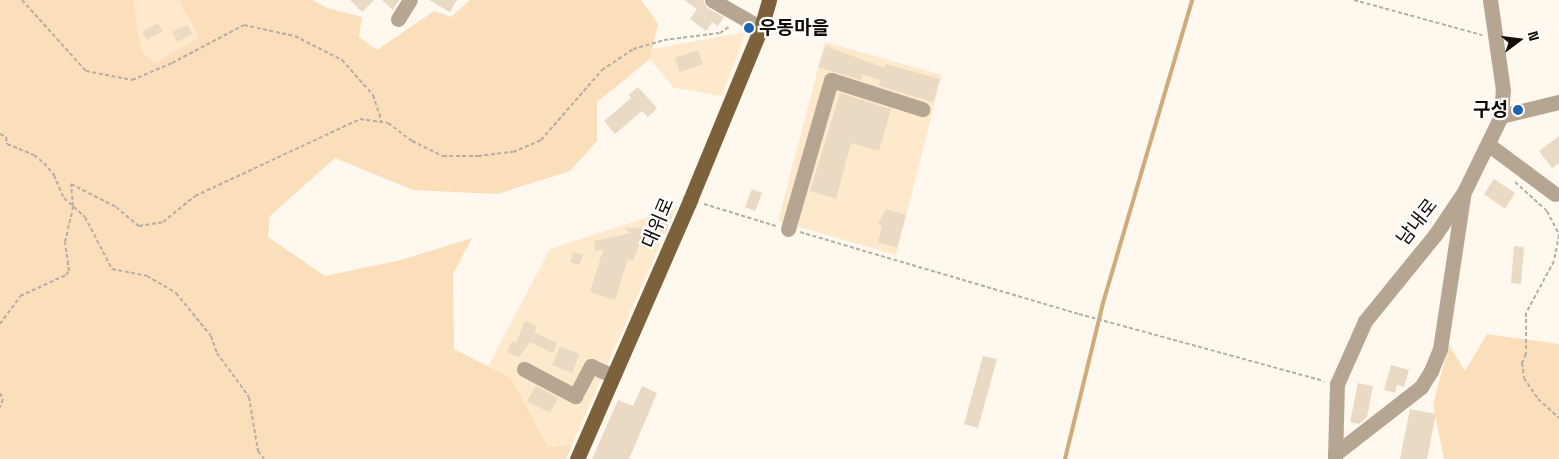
<!DOCTYPE html>
<html>
<head>
<meta charset="utf-8">
<style>
	body { margin:0 }
	#map { position:relative; width:1559px; height:459px; overflow:hidden; background:#fff8ef; font-family:"Space Grotesk","Noto Sans KR",sans-serif }
	div>[style] { position:absolute }
	.built>* { inset:0; background:#ffe9cc }
	.green>* { inset:0; background:#fbdfba }
	.stream>* { height:4px; margin:-2px; padding:0 2px; transform-origin:2px; border-radius:2px; background:#ceab79 }
	.building>* { inset:0; background:#ead9c3 }
	.path>* { height:2px; margin-top:-1px; transform-origin:0; background:repeating-linear-gradient(90deg,#b4aea6 0 4px,transparent 0 6.5px) }
	.minor>* { height:15px; margin:-7.5px; padding:0 7.5px; transform-origin:7.5px; border-radius:7.5px; background:#b6a691 }
	.major>* { height:15px; margin:-7.5px; padding:0 7.5px; transform-origin:7.5px; border-radius:7.5px; background:#7d613a }
	.dots>* { width:14px; height:14px; translate:-50% -50%; box-sizing:border-box; border:2px solid #fff; border-radius:50% }
	span { translate:-50% -50%; white-space:nowrap; text-align:center; line-height:1.15; -webkit-text-stroke:4.5px #fff; paint-order:stroke }
	.poi-label { font-size:19px; color:#110c05; font-weight:700 }
	.left { translate:0 -50%; text-align:left }
	.right { translate:-100% -50%; text-align:right }
	.street-label { font-size:19px; color:#110c05 }
	.north { position:absolute; left:1494px; top:15px; width:50px; height:50px; -webkit-text-stroke:4px #fff; paint-order:stroke; rotate:75deg; font-size:14px; font-weight:700; line-height:20px; text-align:center; color:#110c05 }
	.north::after { content:''; display:block; margin:auto; width:18px; height:22px; background:#110c05; clip-path:polygon(50% 0,100% 100%,50% 72%,0 100%) }
</style>
</head>
<body>
<div id="map">
	<div class="built">
		<i style="clip-path:polygon(133px 0,179px 0,199px 38px,154px 63px,142px 51px)"></i>
		<i style="clip-path:polygon(746px 32px,722px 96px,674px 88px,650px 59px,652px 49px)"></i>
		<i style="clip-path:polygon(825px 42px,942px 75px,896px 255px,778px 221px)"></i>
		<i style="clip-path:polygon(676px 208px,572px 445px,548px 447px,511px 378px,488px 366px,550px 249px)"></i>
	</div>
	<div class="green">
		<i style="clip-path:polygon(0 0,133px 0,142px 51px,154px 63px,199px 38px,179px 0,313px 0,327px 8px,362px 17px,359px 37px,377px 50px,434px 11px,451px 17px,470px 0,641px 0,658px 24px,650px 59px,597px 102px,597px 141px,570px 171px,497px 194px,413px 190px,335px 158px,270px 216px,268px 237px,325px 276px,401px 260px,472px 238px,453px 274px,454px 349px,511px 378px,548px 447px,572px 445px,566px 459px,0 459px)"></i>
		<i style="clip-path:polygon(1487px 334px,1559px 344px,1559px 459px,1444px 459px,1433px 405px,1449px 345px,1465px 371px)"></i>
	</div>
	<div class="stream">
		<i style="left:1065px;top:459px;width:161px;rotate:-76.3deg"></i>
		<i style="left:1103px;top:303px;width:316px;rotate:-73.6deg"></i>
	</div>
	<div class="building">
		<i style="clip-path:polygon(350px 0,374px 0,362px 12px)"></i>
		<i style="clip-path:polygon(382px 0,399px 0,393px 10px)"></i>
		<i style="clip-path:polygon(429px 0,457px 0,450px 12px)"></i>
		<i style="clip-path:polygon(684px 0,703px 0,707px 8px,724px 17px,718px 26px,712px 22px,706px 31px,690px 19px,697px 9px)"></i>
		<i style="clip-path:polygon(158px 23px,163px 31px,147px 40px,142px 32px)"></i>
		<i style="clip-path:polygon(188px 25px,192px 34px,177px 42px,172px 32px)"></i>
		<i style="clip-path:polygon(826px 46px,884px 68px,886px 64px,940px 79px,933px 102px,879px 86px,880px 80px,863px 74px,861px 80px,818px 67px)"></i>
		<i style="clip-path:polygon(698px 50px,703px 64px,680px 72px,675px 58px)"></i>
		<i style="clip-path:polygon(638px 87px,657px 108px,648px 117px,642px 111px,615px 134px,604px 121px,631px 98px,629px 95px)"></i>
		<i style="clip-path:polygon(840px 93px,891px 109px,879px 151px,851px 143px,836px 199px,810px 191px)"></i>
		<i style="clip-path:polygon(1559px 136px,1559px 163px,1552px 168px,1539px 151px)"></i>
		<i style="clip-path:polygon(1494px 179px,1515px 193px,1505px 209px,1484px 194px)"></i>
		<i style="clip-path:polygon(752px 189px,762px 193px,755px 211px,745px 207px)"></i>
		<i style="clip-path:polygon(886px 209px,906px 215px,897px 248px,878px 242px,882px 226px,878px 224px)"></i>
		<i style="clip-path:polygon(666px 214px,672px 217px,665px 233px,659px 230px)"></i>
		<i style="clip-path:polygon(624px 228px,652px 228px,648px 238px,643px 236px,633px 261px,628px 259px,615px 300px,590px 292px,603px 250px,595px 251px,594px 241px,631px 233px)"></i>
		<i style="clip-path:polygon(1514px 246px,1524px 247px,1521px 284px,1511px 283px)"></i>
		<i style="clip-path:polygon(573px 252px,583px 255px,579px 265px,570px 262px)"></i>
		<i style="clip-path:polygon(525px 321px,537px 327px,534px 332px,557px 343px,553px 353px,530px 342px,519px 357px,507px 352px,512px 341px,516px 343px)"></i>
		<i style="clip-path:polygon(560px 346px,579px 354px,572px 373px,552px 365px)"></i>
		<i style="clip-path:polygon(983px 356px,997px 359px,978px 428px,964px 424px)"></i>
		<i style="clip-path:polygon(1391px 365px,1409px 370px,1404px 387px,1397px 385px,1395px 393px,1384px 390px)"></i>
		<i style="clip-path:polygon(1358px 383px,1373px 386px,1367px 417px,1359px 424px,1350px 422px)"></i>
		<i style="clip-path:polygon(536px 386px,558px 398px,550px 413px,527px 401px)"></i>
		<i style="clip-path:polygon(642px 386px,657px 393px,629px 459px,592px 459px,618px 400px,633px 406px)"></i>
		<i style="clip-path:polygon(1410px 409px,1436px 414px,1427px 459px,1400px 459px)"></i>
	</div>
	<div class="path">
		<i style="left:22px;top:0;width:96px;rotate:48deg"></i>
		<i style="left:86px;top:71px;width:47px;rotate:11.1deg"></i>
		<i style="left:132px;top:80px;width:43px;rotate:-23deg"></i>
		<i style="left:172px;top:63px;width:81px;rotate:-27.8deg"></i>
		<i style="left:244px;top:25px;width:52px;rotate:12.2deg"></i>
		<i style="left:295px;top:36px;width:53px;rotate:27.1deg"></i>
		<i style="left:342px;top:60px;width:47px;rotate:48.5deg"></i>
		<i style="left:373px;top:95px;width:28px;rotate:72deg"></i>
		<i style="left:1354px;top:0;width:133px;rotate:15.3deg"></i>
		<i style="left:0;top:134px;width:7px;rotate:27deg"></i>
		<i style="left:6px;top:137px;width:7px;rotate:82deg"></i>
		<i style="left:7px;top:144px;width:29px;rotate:22deg"></i>
		<i style="left:34px;top:155px;width:13px;rotate:39deg"></i>
		<i style="left:44px;top:163px;width:16px;rotate:50deg"></i>
		<i style="left:54px;top:175px;width:25px;rotate:67deg"></i>
		<i style="left:64px;top:198px;width:28px;rotate:42deg"></i>
		<i style="left:85px;top:217px;width:59px;rotate:62.6deg"></i>
		<i style="left:112px;top:269px;width:36px;rotate:11deg"></i>
		<i style="left:147px;top:276px;width:34px;rotate:30deg"></i>
		<i style="left:176px;top:293px;width:55px;rotate:50.9deg"></i>
		<i style="left:211px;top:336px;width:18px;rotate:71deg"></i>
		<i style="left:217px;top:353px;width:54px;rotate:54deg"></i>
		<i style="left:249px;top:397px;width:55px;rotate:80.5deg"></i>
		<i style="left:258px;top:451px;width:10px;rotate:53deg"></i>
		<i style="left:1515px;top:182px;width:43px;rotate:42.2deg"></i>
		<i style="left:1547px;top:211px;width:27px;rotate:63deg"></i>
		<i style="left:1559px;top:235px;width:26px;rotate:101deg"></i>
		<i style="left:1554px;top:261px;width:59px;rotate:118.3deg"></i>
		<i style="left:1526px;top:313px;width:41px;rotate:90deg"></i>
		<i style="left:1526px;top:354px;width:10px;rotate:114deg"></i>
		<i style="left:1522px;top:363px;width:15px;rotate:82deg"></i>
		<i style="left:1524px;top:378px;width:25px;rotate:56deg"></i>
		<i style="left:1538px;top:399px;width:28px;rotate:42deg"></i>
		<i style="left:704px;top:204px;width:75px;rotate:17deg"></i>
		<i style="left:800px;top:232px;width:291px;rotate:16.4deg"></i>
		<i style="left:1079px;top:314px;width:254px;rotate:15.3deg"></i>
		<i style="left:0;top:324px;width:34px;rotate:-54deg"></i>
		<i style="left:20px;top:296px;width:51px;rotate:-24.5deg"></i>
		<i style="left:66px;top:275px;width:5px;rotate:-53deg"></i>
		<i style="left:69px;top:271px;width:29px;rotate:-98deg"></i>
		<i style="left:65px;top:242px;width:37px;rotate:-77deg"></i>
		<i style="left:73px;top:206px;width:22px;rotate:-95deg"></i>
		<i style="left:71px;top:184px;width:51px;rotate:27.1deg"></i>
		<i style="left:116px;top:207px;width:30px;rotate:40deg"></i>
		<i style="left:139px;top:226px;width:24px;rotate:-9deg"></i>
		<i style="left:163px;top:222px;width:41px;rotate:-39.1deg"></i>
		<i style="left:195px;top:196px;width:182px;rotate:-25deg"></i>
		<i style="left:360px;top:119px;width:28px;rotate:8deg"></i>
		<i style="left:388px;top:123px;width:30px;rotate:37deg"></i>
		<i style="left:412px;top:141px;width:34px;rotate:26deg"></i>
		<i style="left:443px;top:156px;width:35px"></i>
		<i style="left:478px;top:156px;width:35px;rotate:-7deg"></i>
		<i style="left:513px;top:152px;width:30px;rotate:-23deg"></i>
		<i style="left:541px;top:140px;width:93px;rotate:-48.9deg"></i>
		<i style="left:602px;top:70px;width:37px;rotate:-34deg"></i>
		<i style="left:633px;top:49px;width:32px;rotate:-16deg"></i>
		<i style="left:664px;top:40px;width:56px;rotate:-7.1deg"></i>
		<i style="left:720px;top:33px;width:12px;rotate:-35deg"></i>
		<i style="left:0;top:393px;width:7px;rotate:63deg"></i>
		<i style="left:3px;top:399px;width:9px;rotate:111deg"></i>
	</div>
	<div class="minor">
		<i style="left:712px;top:0;width:56px;rotate:29.7deg"></i>
		<i style="left:398px;top:19px;width:22px;rotate:-58deg"></i>
		<i style="left:1501px;top:116px;width:60px;rotate:-13.6deg"></i>
		<i style="left:1489px;top:145px;width:82px;rotate:36.6deg"></i>
		<i style="left:788px;top:229px;width:155px;rotate:-73.9deg"></i>
		<i style="left:831px;top:80px;width:96px;rotate:17.7deg"></i>
		<i style="left:524px;top:369px;width:58px;rotate:27.9deg"></i>
		<i style="left:575px;top:396px;width:34px;rotate:-62deg"></i>
		<i style="left:591px;top:366px;width:24px;rotate:24deg"></i>
		<i style="left:1335px;top:454px;width:109px;rotate:-37.9deg"></i>
		<i style="left:1421px;top:387px;width:19px;rotate:-58deg"></i>
		<i style="left:1431px;top:371px;width:24px;rotate:-68deg"></i>
		<i style="left:1440px;top:349px;width:154px;rotate:-81.4deg"></i>
		<i style="left:1335px;top:459px;width:75px;rotate:-88.5deg"></i>
		<i style="left:1337px;top:384px;width:69px;rotate:-66deg"></i>
		<i style="left:1365px;top:321px;width:111px;rotate:-50.9deg"></i>
		<i style="left:1435px;top:235px;width:52px;rotate:-56deg"></i>
		<i style="left:1464px;top:192px;width:85px;rotate:-64deg"></i>
		<i style="left:1501px;top:116px;width:26px;rotate:-86deg"></i>
		<i style="left:1503px;top:90px;width:91px;rotate:-98.2deg"></i>
	</div>
	<div class="major">
		<i style="left:577px;top:459px;width:283px;rotate:-66.4deg"></i>
		<i style="left:690px;top:200px;width:186px;rotate:-67.6deg"></i>
		<i style="left:761px;top:28px;width:29px;rotate:-74deg"></i>
	</div>
	<div class="dots">
		<i style="left:749px;top:28px;background:#1e62b2"></i>
		<i style="left:1518px;top:110px;background:#1e62b2"></i>
	</div>
	<div class="poi-label">
		<span class="left" style="left:759px;top:28px">우동마을</span>
		<span class="right" style="left:1508px;top:110px">구성</span>
	</div>
	<div class="street-label">
		<span style="left:1417px;top:222px;rotate:-52deg">남내로</span>
		<span style="left:658px;top:223px;rotate:-67deg">대위로</span>
	</div>
	<div class="north">N</div>
</div>
</body>
</html>
